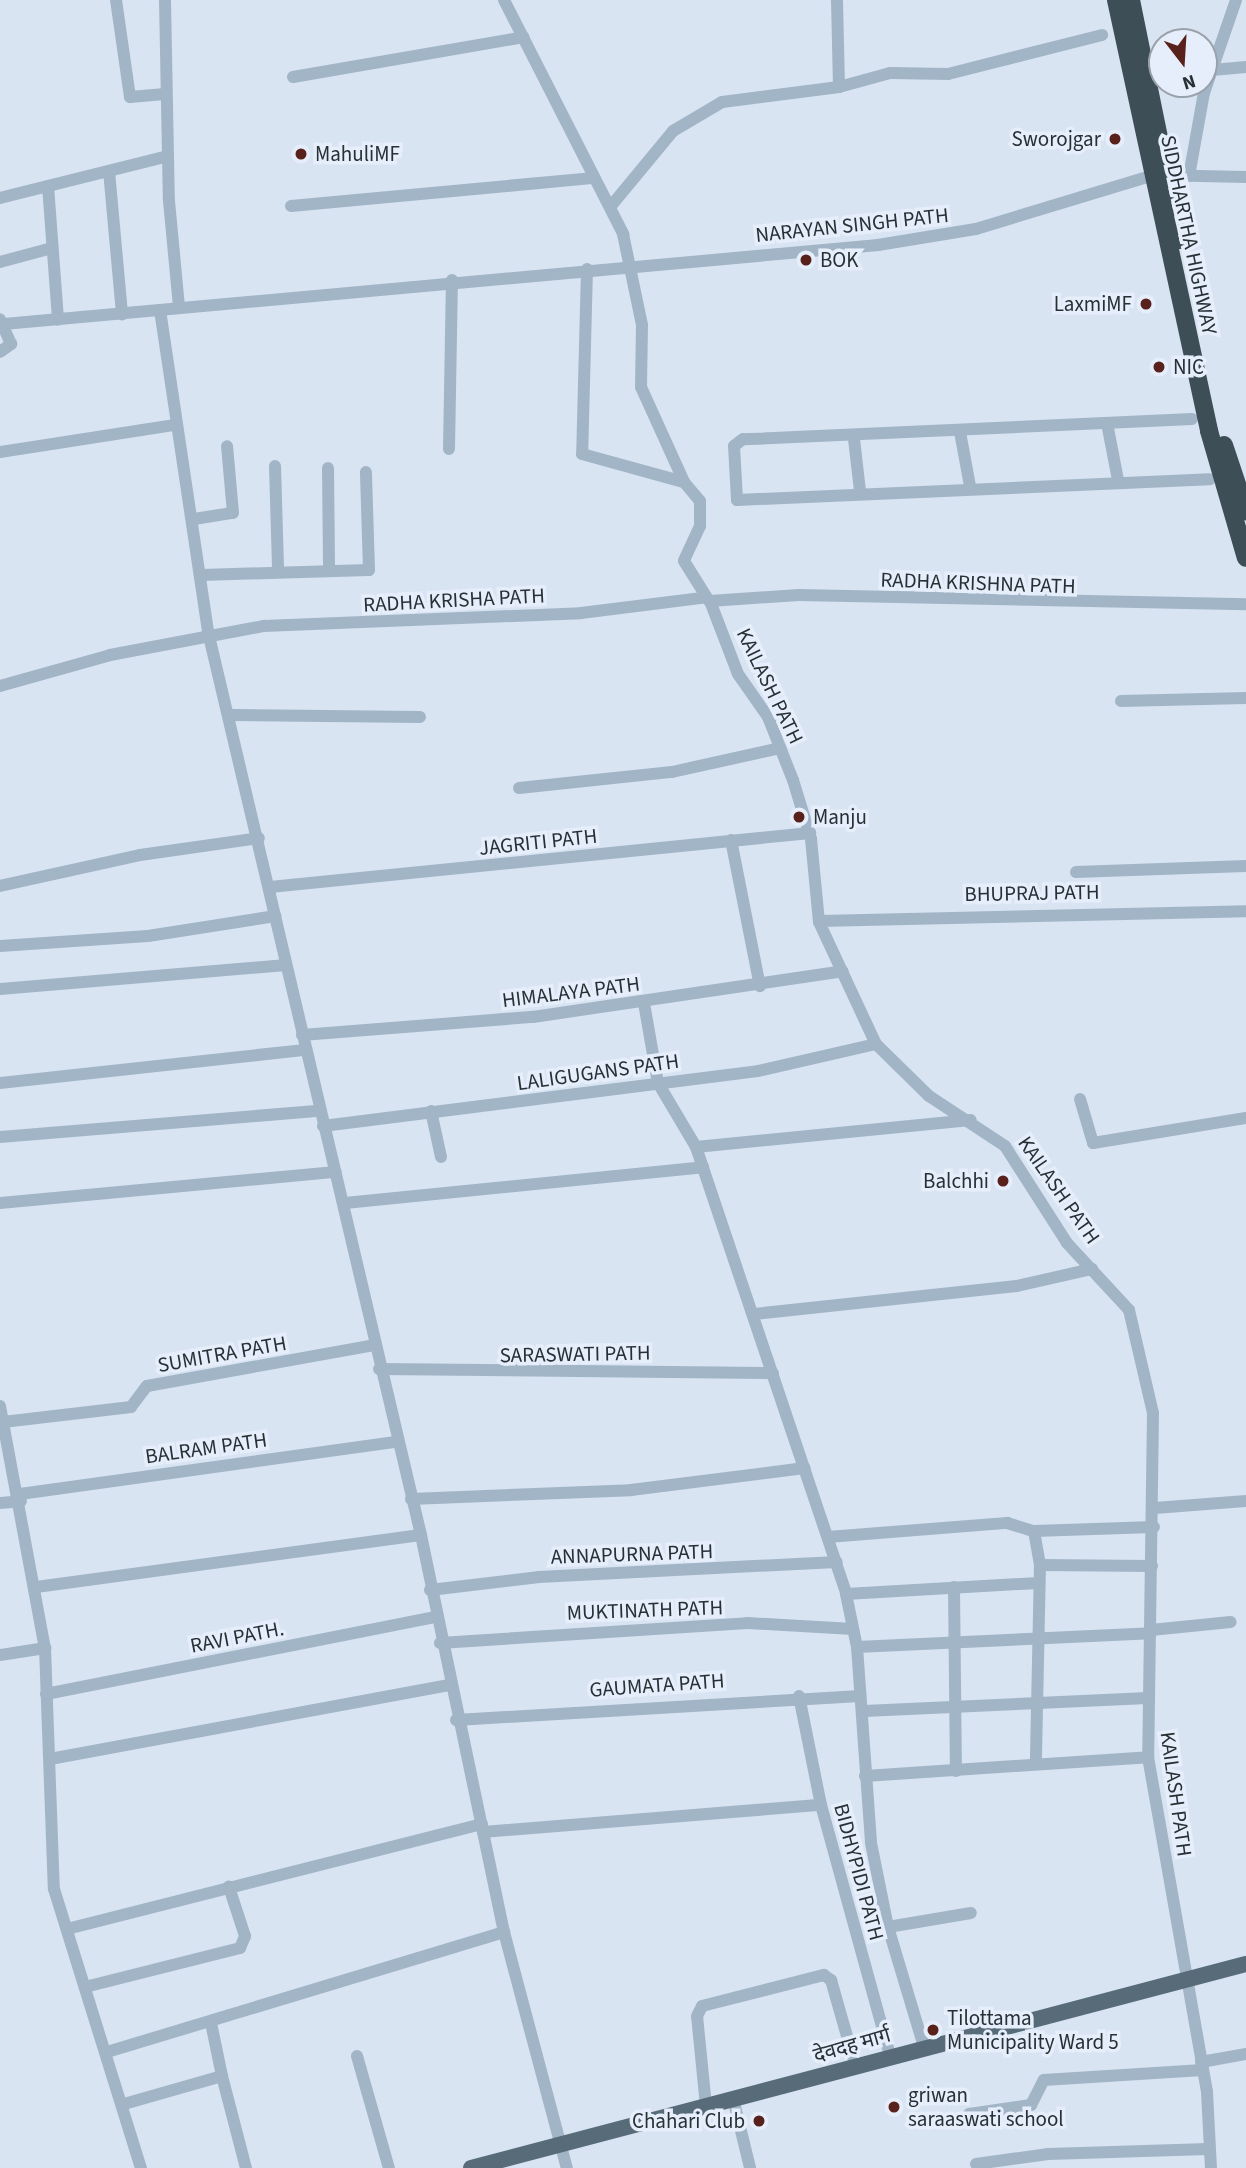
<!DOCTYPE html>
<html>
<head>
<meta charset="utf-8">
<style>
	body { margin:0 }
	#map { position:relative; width:1246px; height:2168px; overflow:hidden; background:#d9e4f2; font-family:"Source Sans 3","Noto Sans Devanagari",sans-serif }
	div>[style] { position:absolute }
	.minor>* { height:12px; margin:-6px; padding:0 6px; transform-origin:6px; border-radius:6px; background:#a2b5c7 }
	.major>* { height:16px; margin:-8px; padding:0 8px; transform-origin:8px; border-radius:8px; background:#576c78 }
	.highway>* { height:18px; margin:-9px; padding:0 9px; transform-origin:9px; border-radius:9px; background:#3d4e57 }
	.dots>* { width:19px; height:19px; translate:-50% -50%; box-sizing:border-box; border:4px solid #e5eefa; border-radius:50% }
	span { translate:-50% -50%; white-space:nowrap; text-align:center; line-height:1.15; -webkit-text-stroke:7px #e5eefa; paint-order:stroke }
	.poi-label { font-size:21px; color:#263035 }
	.right { translate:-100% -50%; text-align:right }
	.left { translate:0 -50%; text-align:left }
	.street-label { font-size:21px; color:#263035 }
	.north { position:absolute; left:1148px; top:28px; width:70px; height:70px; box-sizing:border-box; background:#e5eefa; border:2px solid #99a2ab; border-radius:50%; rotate:163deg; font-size:19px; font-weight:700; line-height:28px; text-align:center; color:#263035 }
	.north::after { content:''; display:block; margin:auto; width:24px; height:32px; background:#58211b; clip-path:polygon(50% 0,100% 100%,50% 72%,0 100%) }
</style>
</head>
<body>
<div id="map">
	<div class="minor">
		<i style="left:116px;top:0;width:98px;rotate:81.8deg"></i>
		<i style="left:130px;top:97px;width:35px;rotate:-5deg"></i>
		<i style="left:165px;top:0;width:201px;rotate:88.9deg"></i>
		<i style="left:169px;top:201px;width:106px;rotate:84.6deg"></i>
		<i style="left:504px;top:0;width:263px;rotate:63deg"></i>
		<i style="left:623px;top:234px;width:93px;rotate:78.2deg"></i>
		<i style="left:642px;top:325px;width:62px;rotate:90.9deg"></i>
		<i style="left:641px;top:387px;width:104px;rotate:65.6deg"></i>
		<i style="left:684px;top:482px;width:25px;rotate:50deg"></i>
		<i style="left:700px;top:501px;width:25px;rotate:90deg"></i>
		<i style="left:700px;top:526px;width:38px;rotate:115deg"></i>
		<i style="left:684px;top:561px;width:47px;rotate:58deg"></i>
		<i style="left:837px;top:0;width:87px;rotate:88.7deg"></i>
		<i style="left:1212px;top:70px;width:34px;rotate:-5deg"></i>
		<i style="left:293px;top:77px;width:234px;rotate:-9.8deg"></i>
		<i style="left:109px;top:171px;width:144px;rotate:84.8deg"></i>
		<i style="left:1189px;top:176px;width:84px;rotate:-79.8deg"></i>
		<i style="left:1204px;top:93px;width:98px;rotate:-71deg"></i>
		<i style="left:48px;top:186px;width:134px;rotate:85.7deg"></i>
		<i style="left:0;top:198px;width:173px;rotate:-14deg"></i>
		<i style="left:291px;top:206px;width:302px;rotate:-5.3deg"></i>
		<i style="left:611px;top:206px;width:97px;rotate:-50.4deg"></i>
		<i style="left:673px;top:131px;width:57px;rotate:-30.6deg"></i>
		<i style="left:722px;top:102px;width:118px;rotate:-7.3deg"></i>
		<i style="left:839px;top:87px;width:53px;rotate:-15.4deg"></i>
		<i style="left:890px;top:73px;width:58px;rotate:1deg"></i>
		<i style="left:948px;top:74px;width:159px;rotate:-14.2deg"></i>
		<i style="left:0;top:262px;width:54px;rotate:-15.1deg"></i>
		<i style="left:587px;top:269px;width:185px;rotate:91.5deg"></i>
		<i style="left:582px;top:454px;width:106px;rotate:15.4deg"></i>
		<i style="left:160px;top:310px;width:330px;rotate:81.5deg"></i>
		<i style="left:209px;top:636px;width:924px;rotate:76.73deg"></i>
		<i style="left:421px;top:1535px;width:406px;rotate:78.2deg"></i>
		<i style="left:504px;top:1932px;width:244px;rotate:75.1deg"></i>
		<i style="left:4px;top:324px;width:878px;rotate:-5.16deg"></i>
		<i style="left:878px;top:245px;width:99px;rotate:-9.3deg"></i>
		<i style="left:976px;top:229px;width:186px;rotate:-16.9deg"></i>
		<i style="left:1154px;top:175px;width:92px;rotate:1.2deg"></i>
		<i style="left:0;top:352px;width:14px;rotate:-36deg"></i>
		<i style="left:11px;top:344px;width:27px;rotate:-114deg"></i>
		<i style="left:1192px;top:419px;width:449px;rotate:177.4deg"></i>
		<i style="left:743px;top:439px;width:11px;rotate:142deg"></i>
		<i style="left:734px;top:446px;width:54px;rotate:86.8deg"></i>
		<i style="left:737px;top:500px;width:473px;rotate:-2.5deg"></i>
		<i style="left:1107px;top:423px;width:58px;rotate:79.1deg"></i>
		<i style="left:960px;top:432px;width:55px;rotate:79.5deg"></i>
		<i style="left:854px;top:439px;width:52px;rotate:83.4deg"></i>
		<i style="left:449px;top:449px;width:169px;rotate:-89deg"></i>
		<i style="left:0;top:452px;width:177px;rotate:-8.8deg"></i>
		<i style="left:275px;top:466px;width:104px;rotate:88.3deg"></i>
		<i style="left:328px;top:468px;width:100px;rotate:89.4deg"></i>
		<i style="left:194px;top:519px;width:39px;rotate:-9deg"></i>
		<i style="left:233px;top:513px;width:67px;rotate:-95.1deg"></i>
		<i style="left:201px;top:575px;width:168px;rotate:-1.7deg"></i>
		<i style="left:369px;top:570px;width:98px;rotate:-91.8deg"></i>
		<i style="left:710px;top:601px;width:78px;rotate:69deg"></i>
		<i style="left:738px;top:674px;width:52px;rotate:55.1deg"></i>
		<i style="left:768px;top:717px;width:68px;rotate:68.4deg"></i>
		<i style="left:793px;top:780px;width:62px;rotate:73deg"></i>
		<i style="left:811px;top:839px;width:83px;rotate:84.5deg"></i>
		<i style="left:819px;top:922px;width:135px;rotate:65deg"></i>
		<i style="left:876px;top:1044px;width:74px;rotate:44.5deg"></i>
		<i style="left:929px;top:1096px;width:91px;rotate:33.3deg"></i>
		<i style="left:1005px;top:1146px;width:115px;rotate:57.4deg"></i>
		<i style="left:1067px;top:1243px;width:91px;rotate:47.2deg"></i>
		<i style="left:1129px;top:1310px;width:106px;rotate:76.9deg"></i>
		<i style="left:1153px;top:1413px;width:344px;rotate:90.8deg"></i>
		<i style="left:1148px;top:1757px;width:340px;rotate:80deg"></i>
		<i style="left:1207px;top:2092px;width:76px;rotate:87deg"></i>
		<i style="left:710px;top:601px;width:89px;rotate:-3.9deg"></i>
		<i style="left:799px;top:595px;width:447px;rotate:1.2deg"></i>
		<i style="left:0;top:686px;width:114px;rotate:-15.7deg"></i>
		<i style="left:110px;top:655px;width:157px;rotate:-10.7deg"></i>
		<i style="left:264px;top:626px;width:317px;rotate:-2.3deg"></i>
		<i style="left:581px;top:613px;width:122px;rotate:-7.1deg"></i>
		<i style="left:1121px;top:701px;width:125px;rotate:-1.4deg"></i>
		<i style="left:232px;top:715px;width:188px;rotate:0.6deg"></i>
		<i style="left:519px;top:788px;width:154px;rotate:-6deg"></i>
		<i style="left:672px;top:772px;width:111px;rotate:-12.5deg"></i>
		<i style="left:731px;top:840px;width:149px;rotate:78.8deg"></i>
		<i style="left:1076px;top:872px;width:170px;rotate:-2deg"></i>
		<i style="left:0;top:886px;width:143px;rotate:-12.5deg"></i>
		<i style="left:140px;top:855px;width:120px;rotate:-8.1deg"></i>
		<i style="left:270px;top:887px;width:543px;rotate:-5.71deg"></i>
		<i style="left:819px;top:921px;width:427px;rotate:-1.3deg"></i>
		<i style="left:0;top:946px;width:148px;rotate:-3.9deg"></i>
		<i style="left:148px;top:936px;width:129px;rotate:-8.9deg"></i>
		<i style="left:0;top:989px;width:287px;rotate:-4.8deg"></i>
		<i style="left:644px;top:1003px;width:81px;rotate:80.1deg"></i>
		<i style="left:658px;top:1083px;width:74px;rotate:59.3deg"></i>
		<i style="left:696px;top:1147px;width:471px;rotate:71.4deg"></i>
		<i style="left:846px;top:1594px;width:54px;rotate:78.3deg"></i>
		<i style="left:857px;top:1647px;width:196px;rotate:85.9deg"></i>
		<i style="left:871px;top:1843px;width:86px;rotate:78.6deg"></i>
		<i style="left:888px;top:1927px;width:125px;rotate:73.3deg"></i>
		<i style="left:302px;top:1035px;width:232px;rotate:-4.5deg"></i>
		<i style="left:533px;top:1017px;width:313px;rotate:-8.4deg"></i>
		<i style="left:0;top:1083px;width:307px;rotate:-6.2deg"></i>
		<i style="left:1080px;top:1099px;width:46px;rotate:73.5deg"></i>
		<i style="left:1093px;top:1143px;width:155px;rotate:-9.3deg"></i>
		<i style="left:431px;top:1111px;width:47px;rotate:77.7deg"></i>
		<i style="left:323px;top:1126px;width:438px;rotate:-7.2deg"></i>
		<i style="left:758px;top:1071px;width:121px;rotate:-12.9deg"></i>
		<i style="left:0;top:1137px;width:320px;rotate:-4.7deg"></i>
		<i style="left:696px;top:1147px;width:276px;rotate:-5.6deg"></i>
		<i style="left:0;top:1203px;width:337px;rotate:-5.3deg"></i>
		<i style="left:345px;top:1203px;width:360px;rotate:-5.7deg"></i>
		<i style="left:754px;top:1314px;width:264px;rotate:-6.1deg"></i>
		<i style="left:1017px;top:1286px;width:77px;rotate:-12.8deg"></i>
		<i style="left:379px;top:1369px;width:394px;rotate:0.6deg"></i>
		<i style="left:0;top:1406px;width:246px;rotate:79.5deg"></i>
		<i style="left:45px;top:1648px;width:241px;rotate:87.9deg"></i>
		<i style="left:54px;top:1889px;width:292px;rotate:72.7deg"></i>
		<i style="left:3px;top:1422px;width:129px;rotate:-6.7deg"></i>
		<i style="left:131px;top:1407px;width:26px;rotate:-53deg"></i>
		<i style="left:147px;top:1386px;width:232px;rotate:-10.2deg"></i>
		<i style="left:20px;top:1494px;width:381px;rotate:-7.9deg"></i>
		<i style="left:411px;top:1499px;width:220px;rotate:-2.3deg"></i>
		<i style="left:631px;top:1490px;width:175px;rotate:-7.2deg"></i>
		<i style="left:0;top:1503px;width:21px;rotate:-5deg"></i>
		<i style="left:1155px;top:1508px;width:91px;rotate:-4.4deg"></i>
		<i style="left:1034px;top:1531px;width:35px;rotate:80deg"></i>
		<i style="left:1040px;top:1565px;width:199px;rotate:91.2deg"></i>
		<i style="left:828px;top:1537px;width:180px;rotate:-4.5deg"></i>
		<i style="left:1007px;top:1523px;width:28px;rotate:17deg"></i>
		<i style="left:1034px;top:1531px;width:120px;rotate:-1.9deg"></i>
		<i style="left:1040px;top:1565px;width:112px;rotate:0.5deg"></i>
		<i style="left:36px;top:1587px;width:388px;rotate:-7.7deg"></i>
		<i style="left:954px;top:1587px;width:184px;rotate:89.4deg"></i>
		<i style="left:430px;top:1590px;width:110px;rotate:-6.8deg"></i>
		<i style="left:539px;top:1577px;width:298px;rotate:-2.9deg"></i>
		<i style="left:846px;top:1594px;width:193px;rotate:-3.3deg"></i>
		<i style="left:1151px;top:1630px;width:80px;rotate:-5.7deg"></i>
		<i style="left:440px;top:1643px;width:308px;rotate:-3.7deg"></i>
		<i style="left:747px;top:1623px;width:106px;rotate:3.2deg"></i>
		<i style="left:857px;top:1647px;width:294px;rotate:-2.7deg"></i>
		<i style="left:0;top:1655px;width:46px;rotate:-8.8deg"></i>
		<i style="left:46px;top:1694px;width:396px;rotate:-11.2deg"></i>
		<i style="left:799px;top:1696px;width:111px;rotate:78.6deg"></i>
		<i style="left:821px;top:1805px;width:260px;rotate:74.6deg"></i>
		<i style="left:864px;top:1711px;width:284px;rotate:-2.6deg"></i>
		<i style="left:456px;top:1720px;width:405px;rotate:-3.4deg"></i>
		<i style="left:50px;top:1759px;width:406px;rotate:-10.5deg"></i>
		<i style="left:865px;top:1776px;width:284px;rotate:-3.8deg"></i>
		<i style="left:483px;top:1832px;width:339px;rotate:-4.6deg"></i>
		<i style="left:888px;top:1927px;width:84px;rotate:-9.6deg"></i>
		<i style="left:67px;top:1929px;width:428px;rotate:-14.2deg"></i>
		<i style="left:85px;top:1987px;width:160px;rotate:-14.1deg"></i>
		<i style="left:240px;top:1948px;width:13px;rotate:-67deg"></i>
		<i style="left:245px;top:1936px;width:52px;rotate:-108.1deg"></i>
		<i style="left:107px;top:2052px;width:415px;rotate:-16.8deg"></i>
		<i style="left:357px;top:2056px;width:116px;rotate:74.1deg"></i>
		<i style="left:1201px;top:2062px;width:46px;rotate:-10.1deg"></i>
		<i style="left:222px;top:2076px;width:95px;rotate:75.4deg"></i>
		<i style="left:733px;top:2098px;width:72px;rotate:76.3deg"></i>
		<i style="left:124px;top:2104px;width:102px;rotate:-15.9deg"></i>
		<i style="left:222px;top:2076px;width:54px;rotate:-101.7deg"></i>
		<i style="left:706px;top:2106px;width:90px;rotate:-95.7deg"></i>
		<i style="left:697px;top:2016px;width:11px;rotate:-63deg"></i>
		<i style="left:702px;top:2006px;width:126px;rotate:-14.3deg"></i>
		<i style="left:824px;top:1975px;width:9px;rotate:36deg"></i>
		<i style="left:831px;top:1980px;width:87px;rotate:74.1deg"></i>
		<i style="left:969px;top:2114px;width:63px;rotate:-8.3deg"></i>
		<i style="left:1031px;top:2105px;width:28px;rotate:-63deg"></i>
		<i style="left:1044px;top:2080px;width:159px;rotate:-3.6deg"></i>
		<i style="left:976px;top:2164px;width:73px;rotate:-7.9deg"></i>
		<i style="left:1048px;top:2154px;width:160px;rotate:-1.8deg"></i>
	</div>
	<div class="major">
		<i style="left:471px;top:2168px;width:801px;rotate:-14.75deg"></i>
	</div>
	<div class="highway">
		<i style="left:1116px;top:0;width:441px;rotate:77.8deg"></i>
		<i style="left:1209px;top:431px;width:132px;rotate:73.8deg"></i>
		<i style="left:1131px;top:0;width:245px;rotate:78.5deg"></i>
		<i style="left:1224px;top:445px;width:70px;rotate:71.6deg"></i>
	</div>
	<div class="dots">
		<i style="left:1115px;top:139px;background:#58211b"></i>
		<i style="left:301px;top:154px;background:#58211b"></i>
		<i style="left:806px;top:260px;background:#58211b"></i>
		<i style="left:1146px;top:304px;background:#58211b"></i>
		<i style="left:1159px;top:367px;background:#58211b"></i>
		<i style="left:799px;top:817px;background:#58211b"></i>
		<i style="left:1003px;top:1181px;background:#58211b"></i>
		<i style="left:933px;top:2030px;background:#58211b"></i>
		<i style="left:894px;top:2107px;background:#58211b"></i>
		<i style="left:759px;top:2121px;background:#58211b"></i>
	</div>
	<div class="poi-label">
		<span class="right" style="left:1101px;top:139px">Sworojgar</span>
		<span class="left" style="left:315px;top:154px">MahuliMF</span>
		<span class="left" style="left:820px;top:260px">BOK</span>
		<span class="right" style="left:1132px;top:304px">LaxmiMF</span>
		<span class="left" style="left:1173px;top:367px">NIC</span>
		<span class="left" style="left:813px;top:817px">Manju</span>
		<span class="right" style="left:989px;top:1181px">Balchhi</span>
		<span class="left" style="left:947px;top:2030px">Tilottama<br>Municipality Ward 5</span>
		<span class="left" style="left:908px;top:2107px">griwan<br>saraaswati school</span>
		<span class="right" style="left:745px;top:2121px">Chahari Club</span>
	</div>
	<div class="street-label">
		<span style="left:852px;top:225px;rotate:-6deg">NARAYAN SINGH PATH</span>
		<span style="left:1189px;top:235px;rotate:78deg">SIDDHARTHA HIGHWAY</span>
		<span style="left:978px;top:583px;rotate:2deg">RADHA KRISHNA PATH</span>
		<span style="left:454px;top:600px;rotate:-3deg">RADHA KRISHA PATH</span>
		<span style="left:770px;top:686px;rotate:64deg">KAILASH PATH</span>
		<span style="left:538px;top:842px;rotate:-6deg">JAGRITI PATH</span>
		<span style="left:1032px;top:893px;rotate:-1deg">BHUPRAJ PATH</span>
		<span style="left:571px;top:992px;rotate:-7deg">HIMALAYA PATH</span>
		<span style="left:598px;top:1072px;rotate:-8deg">LALIGUGANS PATH</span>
		<span style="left:1059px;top:1190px;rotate:55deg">KAILASH PATH</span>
		<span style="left:222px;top:1354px;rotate:-10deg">SUMITRA PATH</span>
		<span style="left:575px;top:1354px;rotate:-1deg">SARASWATI PATH</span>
		<span style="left:206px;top:1448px;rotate:-8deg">BALRAM PATH</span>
		<span style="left:632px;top:1554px;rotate:-2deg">ANNAPURNA PATH</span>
		<span style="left:645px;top:1610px;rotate:-2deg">MUKTINATH PATH</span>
		<span style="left:237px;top:1637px;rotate:-11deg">RAVI PATH.</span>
		<span style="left:657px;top:1685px;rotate:-4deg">GAUMATA PATH</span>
		<span style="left:1176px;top:1794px;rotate:82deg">KAILASH PATH</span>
		<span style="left:859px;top:1872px;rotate:75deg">BIDHYPIDI PATH</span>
		<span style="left:852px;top:2045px;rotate:-16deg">देवदह मार्ग</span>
	</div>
	<div class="north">N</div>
</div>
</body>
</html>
